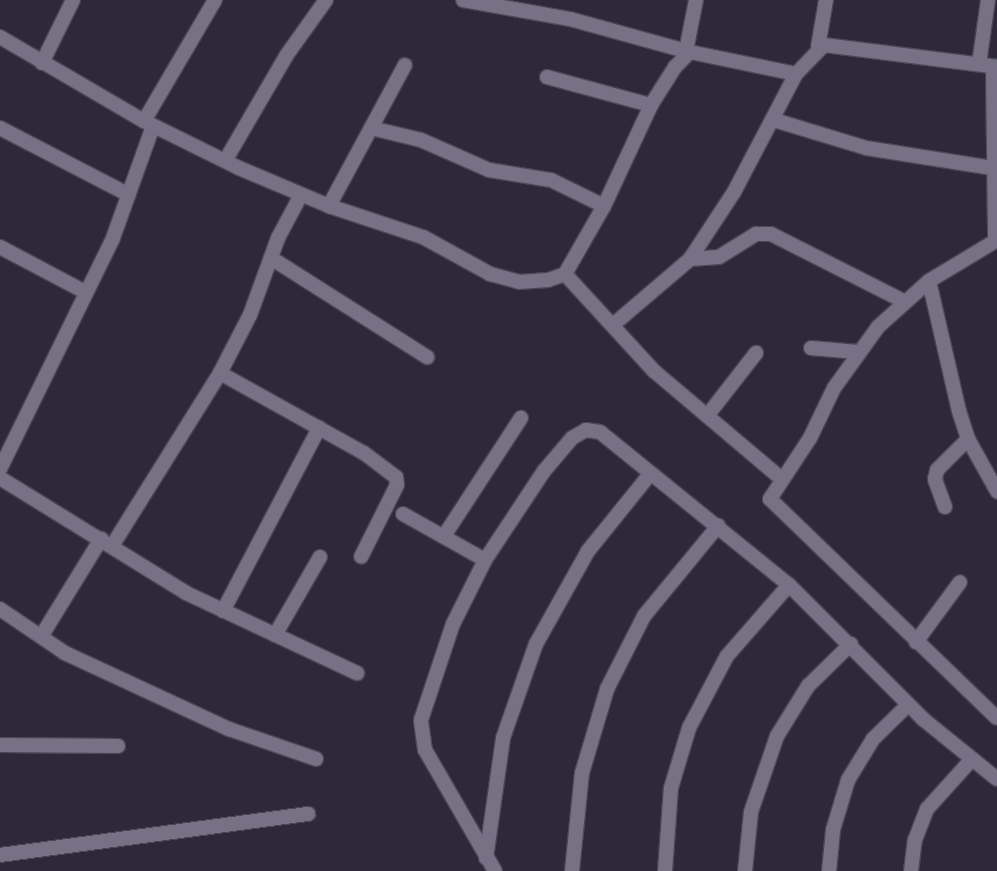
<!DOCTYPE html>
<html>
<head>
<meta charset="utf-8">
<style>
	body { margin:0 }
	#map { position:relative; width:997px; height:871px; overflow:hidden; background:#2d293a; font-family:Commissioner,sans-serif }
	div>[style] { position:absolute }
	.roads { filter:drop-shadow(1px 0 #4b4756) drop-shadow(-1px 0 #4b4756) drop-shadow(0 1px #4b4756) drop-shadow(0 -1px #4b4756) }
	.minor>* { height:14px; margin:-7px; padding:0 7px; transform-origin:7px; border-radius:7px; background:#767185 }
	span { translate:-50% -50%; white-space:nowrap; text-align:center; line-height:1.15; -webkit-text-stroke:5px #231f30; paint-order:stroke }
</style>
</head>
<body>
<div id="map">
	<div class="roads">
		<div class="minor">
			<i style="left:463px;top:0;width:109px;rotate:10.1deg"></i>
			<i style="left:570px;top:19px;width:124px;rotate:15.4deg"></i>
			<i style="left:690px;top:52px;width:108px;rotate:11.7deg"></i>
			<i style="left:796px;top:74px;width:40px;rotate:-46deg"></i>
			<i style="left:824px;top:45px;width:174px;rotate:7.2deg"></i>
			<i style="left:0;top:37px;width:167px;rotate:30.3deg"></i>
			<i style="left:144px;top:121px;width:106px;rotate:26.3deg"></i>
			<i style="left:239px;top:168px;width:98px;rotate:22.9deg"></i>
			<i style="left:329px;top:206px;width:99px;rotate:18.3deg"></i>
			<i style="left:423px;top:237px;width:77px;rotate:28.9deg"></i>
			<i style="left:490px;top:274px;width:30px;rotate:15deg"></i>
			<i style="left:519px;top:282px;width:29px;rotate:-4deg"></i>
			<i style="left:548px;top:280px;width:18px;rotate:-19deg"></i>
			<i style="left:565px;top:274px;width:78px;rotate:-60.2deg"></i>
			<i style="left:604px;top:206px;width:111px;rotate:-65deg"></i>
			<i style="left:651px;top:105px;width:45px;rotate:-57.7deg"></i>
			<i style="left:675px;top:67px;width:21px;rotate:-45deg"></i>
			<i style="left:818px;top:47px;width:48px;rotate:-80.3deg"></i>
			<i style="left:686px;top:51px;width:52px;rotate:-78.9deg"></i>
			<i style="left:42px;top:63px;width:70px;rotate:-63.8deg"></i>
			<i style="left:979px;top:64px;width:65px;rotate:-82deg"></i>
			<i style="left:993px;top:67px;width:174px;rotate:89.3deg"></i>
			<i style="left:547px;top:77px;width:108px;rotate:15.1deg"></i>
			<i style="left:774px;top:120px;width:96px;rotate:16.9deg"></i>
			<i style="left:866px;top:148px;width:128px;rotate:9deg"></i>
			<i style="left:144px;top:121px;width:140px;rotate:-59.6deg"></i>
			<i style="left:0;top:128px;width:145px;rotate:27.4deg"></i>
			<i style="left:371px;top:128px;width:51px;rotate:13.5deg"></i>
			<i style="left:421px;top:140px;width:74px;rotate:23.8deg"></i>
			<i style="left:489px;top:170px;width:63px;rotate:9.2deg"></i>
			<i style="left:551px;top:180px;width:59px;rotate:26.1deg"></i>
			<i style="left:225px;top:161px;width:121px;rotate:-59.8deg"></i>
			<i style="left:286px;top:56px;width:69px;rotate:-54.5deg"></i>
			<i style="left:329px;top:206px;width:160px;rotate:-61.7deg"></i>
			<i style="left:997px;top:240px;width:79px;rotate:148.9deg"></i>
			<i style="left:929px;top:281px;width:69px;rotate:138deg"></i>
			<i style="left:878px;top:327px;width:75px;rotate:125.8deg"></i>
			<i style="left:834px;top:388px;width:55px;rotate:115.6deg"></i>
			<i style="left:810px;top:438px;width:73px;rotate:123.3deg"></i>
			<i style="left:770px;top:499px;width:315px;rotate:44deg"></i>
			<i style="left:0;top:247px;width:96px;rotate:27.9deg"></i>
			<i style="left:271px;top:258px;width:185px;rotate:32.4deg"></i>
			<i style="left:690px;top:259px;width:29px;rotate:-4deg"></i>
			<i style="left:719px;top:257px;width:44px;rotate:-31.9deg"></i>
			<i style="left:756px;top:234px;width:15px"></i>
			<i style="left:771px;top:234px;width:150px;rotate:26.9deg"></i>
			<i style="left:565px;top:274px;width:132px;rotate:47.5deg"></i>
			<i style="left:654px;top:371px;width:167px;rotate:40.2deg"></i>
			<i style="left:929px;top:281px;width:133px;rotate:77deg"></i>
			<i style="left:959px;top:411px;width:29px;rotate:72deg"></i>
			<i style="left:968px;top:439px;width:60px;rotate:60.9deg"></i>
			<i style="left:614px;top:324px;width:100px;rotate:-40.5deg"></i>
			<i style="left:690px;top:259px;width:80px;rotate:-56.7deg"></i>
			<i style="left:734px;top:192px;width:133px;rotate:-62.3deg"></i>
			<i style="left:811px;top:348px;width:47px;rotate:4.9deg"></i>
			<i style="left:220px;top:373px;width:165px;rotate:29.1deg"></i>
			<i style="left:364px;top:453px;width:40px;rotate:37deg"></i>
			<i style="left:396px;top:477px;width:8px;rotate:83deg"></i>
			<i style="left:397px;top:485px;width:80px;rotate:116.6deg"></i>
			<i style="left:707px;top:416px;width:80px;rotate:-52.1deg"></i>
			<i style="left:0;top:469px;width:257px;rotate:-63.9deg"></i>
			<i style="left:113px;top:238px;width:119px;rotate:-70.3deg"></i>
			<i style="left:0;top:478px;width:219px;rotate:31.7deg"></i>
			<i style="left:186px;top:593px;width:189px;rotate:25.1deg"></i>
			<i style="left:945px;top:507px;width:30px;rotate:-110deg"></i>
			<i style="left:935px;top:479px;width:9px;rotate:-77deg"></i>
			<i style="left:937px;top:470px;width:44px;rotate:-45deg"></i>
			<i style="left:403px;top:514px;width:94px;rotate:29.3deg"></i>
			<i style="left:444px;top:536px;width:141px;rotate:-56.9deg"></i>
			<i style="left:112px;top:546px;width:204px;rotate:-58deg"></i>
			<i style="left:220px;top:373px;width:65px;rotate:-62.7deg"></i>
			<i style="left:250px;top:315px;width:82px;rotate:-70deg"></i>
			<i style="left:278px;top:238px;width:49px;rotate:-61.9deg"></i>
			<i style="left:0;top:609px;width:78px;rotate:34.1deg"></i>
			<i style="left:65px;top:653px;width:181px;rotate:24.9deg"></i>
			<i style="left:229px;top:729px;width:92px;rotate:19deg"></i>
			<i style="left:223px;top:611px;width:207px;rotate:-62.3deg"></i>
			<i style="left:42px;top:635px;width:113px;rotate:-58.4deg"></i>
			<i style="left:275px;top:635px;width:90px;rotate:-60deg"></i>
			<i style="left:916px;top:642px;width:74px;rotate:-53.7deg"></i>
			<i style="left:0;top:745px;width:118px;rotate:0.5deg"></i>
			<i style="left:0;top:855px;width:311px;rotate:-7.6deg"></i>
			<i style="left:486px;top:858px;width:121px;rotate:-81.9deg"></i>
			<i style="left:503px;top:738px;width:100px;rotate:-70.7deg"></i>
			<i style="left:536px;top:644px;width:107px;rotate:-60.8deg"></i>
			<i style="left:588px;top:551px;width:100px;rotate:-51.1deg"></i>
			<i style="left:495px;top:871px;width:140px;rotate:-120deg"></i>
			<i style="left:425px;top:750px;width:30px;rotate:-98deg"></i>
			<i style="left:421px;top:720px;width:101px;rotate:-71.6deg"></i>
			<i style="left:453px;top:624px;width:72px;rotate:-63.4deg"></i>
			<i style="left:485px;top:560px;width:107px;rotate:-56.5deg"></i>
			<i style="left:544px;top:471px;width:43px;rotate:-49.7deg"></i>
			<i style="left:572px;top:438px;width:16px;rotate:-30deg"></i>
			<i style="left:586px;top:430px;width:14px;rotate:8deg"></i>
			<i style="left:600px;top:432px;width:243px;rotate:39deg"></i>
			<i style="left:789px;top:585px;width:190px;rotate:45deg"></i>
			<i style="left:923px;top:719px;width:95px;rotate:39deg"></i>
			<i style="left:572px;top:871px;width:99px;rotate:-84.2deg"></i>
			<i style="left:582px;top:773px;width:88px;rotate:-73.4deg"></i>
			<i style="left:607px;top:689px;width:82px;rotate:-63.1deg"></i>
			<i style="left:644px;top:616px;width:117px;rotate:-50.6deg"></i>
			<i style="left:665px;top:871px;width:83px;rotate:-85.9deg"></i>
			<i style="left:671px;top:788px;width:63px;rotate:-73.3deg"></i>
			<i style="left:689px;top:728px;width:81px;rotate:-62.2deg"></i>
			<i style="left:727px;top:656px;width:94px;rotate:-48.9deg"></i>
			<i style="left:745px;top:871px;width:59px;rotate:-84.2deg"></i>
			<i style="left:751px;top:812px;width:80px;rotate:-71.1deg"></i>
			<i style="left:777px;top:736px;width:59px;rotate:-58.2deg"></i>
			<i style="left:808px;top:686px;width:60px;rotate:-44.3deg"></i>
			<i style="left:829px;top:871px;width:41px;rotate:-84.4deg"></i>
			<i style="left:833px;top:830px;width:52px;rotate:-73.3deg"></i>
			<i style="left:848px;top:780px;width:48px;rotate:-58.6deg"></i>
			<i style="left:873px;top:739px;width:49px;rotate:-44.2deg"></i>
			<i style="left:911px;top:871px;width:31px;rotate:-83deg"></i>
			<i style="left:915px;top:840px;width:33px;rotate:-69deg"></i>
			<i style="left:927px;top:809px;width:67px;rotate:-48deg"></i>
		</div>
	</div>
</div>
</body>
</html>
